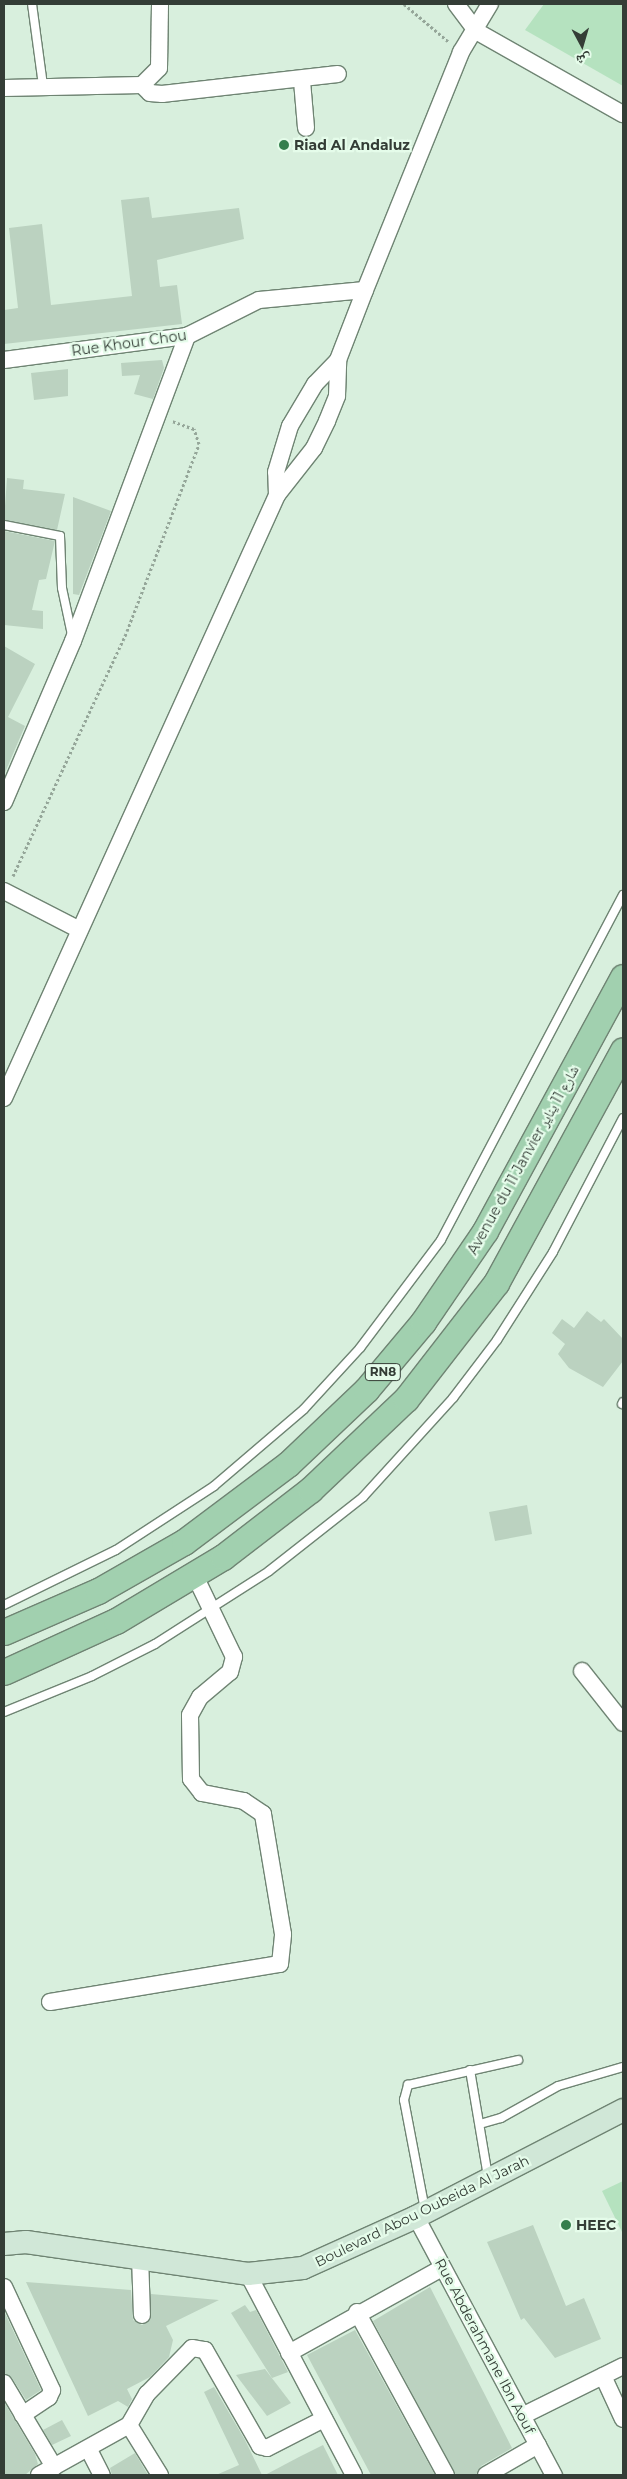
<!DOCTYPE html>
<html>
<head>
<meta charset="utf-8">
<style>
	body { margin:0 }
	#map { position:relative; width:627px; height:2479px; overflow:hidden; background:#d8efdd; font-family:Montserrat,"Noto Naskh Arabic",sans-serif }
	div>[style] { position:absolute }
	.green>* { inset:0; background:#b5e2bf }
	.building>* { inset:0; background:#bbd2c0 }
	.path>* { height:3px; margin-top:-1.5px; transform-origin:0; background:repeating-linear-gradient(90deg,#95a699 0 2.5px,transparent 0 5px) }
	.roads { filter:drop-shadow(1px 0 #6f8473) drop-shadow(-1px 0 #6f8473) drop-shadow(0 1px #6f8473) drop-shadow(0 -1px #6f8473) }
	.lane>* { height:8px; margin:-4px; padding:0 4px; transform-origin:4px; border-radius:4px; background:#fff }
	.street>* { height:16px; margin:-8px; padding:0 8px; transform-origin:8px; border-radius:8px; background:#fff }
	.secondary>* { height:22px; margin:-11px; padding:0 11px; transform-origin:11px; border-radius:11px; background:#d0e7d7 }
	.primary>* { height:25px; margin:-12.5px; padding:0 12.5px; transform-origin:12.5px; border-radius:12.5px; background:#a1d0af }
	.dots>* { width:14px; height:14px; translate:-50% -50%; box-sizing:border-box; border:2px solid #e5fcea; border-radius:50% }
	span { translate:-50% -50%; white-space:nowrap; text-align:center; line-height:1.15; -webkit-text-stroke:4.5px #e5fcea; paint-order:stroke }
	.shield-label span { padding:1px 4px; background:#e5fcea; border:1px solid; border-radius:4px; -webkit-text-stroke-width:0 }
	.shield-label { font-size:12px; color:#343d36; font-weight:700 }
	.poi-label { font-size:14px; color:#343d36; font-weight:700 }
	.left { translate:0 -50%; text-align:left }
	.street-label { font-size:14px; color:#343d36 }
	.frame { position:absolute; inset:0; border:5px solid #343d36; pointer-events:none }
	.north { position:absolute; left:557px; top:20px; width:50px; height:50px; -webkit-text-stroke:4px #e5fcea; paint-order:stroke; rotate:174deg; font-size:14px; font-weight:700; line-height:20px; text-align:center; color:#343d36 }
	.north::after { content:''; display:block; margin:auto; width:18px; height:22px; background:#343d36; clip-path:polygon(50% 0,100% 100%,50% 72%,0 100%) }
</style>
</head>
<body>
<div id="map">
	<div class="green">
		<i style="clip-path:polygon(544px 4px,623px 4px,623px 86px,525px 30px)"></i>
		<i style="clip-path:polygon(623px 2181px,623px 2234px,602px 2191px)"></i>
	</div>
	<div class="building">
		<i style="clip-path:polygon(149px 197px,152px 218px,239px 208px,244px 239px,157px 260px,160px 287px,177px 285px,182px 324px,4px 344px,4px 310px,18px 308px,9px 228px,42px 224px,51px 305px,132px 296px,121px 200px)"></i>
		<i style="clip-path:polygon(162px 360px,164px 368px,153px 399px,134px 394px,140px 375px,122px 376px,121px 363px)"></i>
		<i style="clip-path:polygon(68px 369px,68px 396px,34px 400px,31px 373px)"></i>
		<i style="clip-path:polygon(7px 478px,24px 480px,23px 489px,65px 494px,57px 530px,4px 520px)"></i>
		<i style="clip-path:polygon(73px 497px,111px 511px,79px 595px,73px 594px)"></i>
		<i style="clip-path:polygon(4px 531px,55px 541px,46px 579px,39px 580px,32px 610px,43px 611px,43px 629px,4px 625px)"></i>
		<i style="clip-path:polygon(4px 646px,35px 664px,8px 717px,25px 726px,4px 775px)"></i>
		<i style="clip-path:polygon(587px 1311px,601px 1322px,604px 1319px,623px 1339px,623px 1361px,603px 1387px,569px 1368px,558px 1354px,565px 1344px,552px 1333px,562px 1319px,574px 1328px)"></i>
		<i style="clip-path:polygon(527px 1505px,532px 1534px,495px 1541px,489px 1512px)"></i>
		<i style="clip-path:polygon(533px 2225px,566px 2306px,584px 2298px,601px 2339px,555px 2358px,524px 2318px,521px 2320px,487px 2242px)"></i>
		<i style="clip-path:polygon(26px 2282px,131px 2290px,133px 2320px,142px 2325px,151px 2319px,151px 2294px,219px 2300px,166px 2326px,173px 2340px,169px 2357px,150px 2377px,127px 2389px,132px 2399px,128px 2407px,118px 2401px,88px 2416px)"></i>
		<i style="clip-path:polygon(430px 2287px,512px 2448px,481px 2466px,476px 2475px,456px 2475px,373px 2321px)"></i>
		<i style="clip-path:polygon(245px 2305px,250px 2312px,256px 2310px,288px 2372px,272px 2378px,231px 2313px)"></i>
		<i style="clip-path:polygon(4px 2311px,41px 2390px,26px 2400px,12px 2378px,4px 2373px)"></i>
		<i style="clip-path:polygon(355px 2330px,435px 2475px,371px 2475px,307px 2355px)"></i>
		<i style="clip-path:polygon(265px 2369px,291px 2403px,267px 2416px,236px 2375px)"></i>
		<i style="clip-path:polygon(214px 2387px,245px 2440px,262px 2475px,216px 2475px,239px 2465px,204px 2392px)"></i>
		<i style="clip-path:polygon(4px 2402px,35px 2454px,38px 2464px,25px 2475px,4px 2475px)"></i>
		<i style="clip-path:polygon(62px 2420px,71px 2436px,52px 2445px,43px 2430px)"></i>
		<i style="clip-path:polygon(323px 2445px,338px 2475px,265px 2475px,299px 2457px)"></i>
		<i style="clip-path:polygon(135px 2453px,148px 2475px,112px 2475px,110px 2468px)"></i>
	</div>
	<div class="path">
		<i style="left:404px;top:4px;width:59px;rotate:40.2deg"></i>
		<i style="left:13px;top:876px;width:270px;rotate:-65deg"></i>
		<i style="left:127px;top:631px;width:200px;rotate:-68.9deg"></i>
		<i style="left:199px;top:444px;width:16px;rotate:-108deg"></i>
		<i style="left:194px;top:429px;width:23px;rotate:-160deg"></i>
	</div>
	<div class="roads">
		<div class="lane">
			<i style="left:32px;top:4px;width:82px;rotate:82.3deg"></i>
			<i style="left:4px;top:525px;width:57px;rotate:11.1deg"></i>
			<i style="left:60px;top:536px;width:52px;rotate:87.8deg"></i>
			<i style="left:62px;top:588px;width:48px;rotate:78deg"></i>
			<i style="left:622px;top:1404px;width:2px;rotate:-63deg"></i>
			<i style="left:4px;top:1605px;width:125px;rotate:-26.2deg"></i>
			<i style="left:116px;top:1550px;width:117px;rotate:-33.1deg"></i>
			<i style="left:214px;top:1486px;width:118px;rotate:-40.5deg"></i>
			<i style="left:304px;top:1409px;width:83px;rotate:-47.4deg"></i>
			<i style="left:360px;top:1348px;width:135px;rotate:-53.1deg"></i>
			<i style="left:441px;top:1240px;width:390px;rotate:-62.2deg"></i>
			<i style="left:4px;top:1712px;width:95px;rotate:-22.2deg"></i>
			<i style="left:92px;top:1676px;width:71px;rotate:-26.9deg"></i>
			<i style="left:155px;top:1644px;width:135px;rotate:-32.6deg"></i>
			<i style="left:269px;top:1571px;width:120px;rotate:-38.2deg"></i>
			<i style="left:363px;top:1497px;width:134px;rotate:-47.7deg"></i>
			<i style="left:453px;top:1398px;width:73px;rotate:-52.8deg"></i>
			<i style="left:497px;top:1340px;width:104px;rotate:-57.5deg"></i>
			<i style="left:553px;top:1252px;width:151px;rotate:-62.4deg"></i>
			<i style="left:470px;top:2070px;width:108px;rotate:80.4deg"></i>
			<i style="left:480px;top:2124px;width:22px;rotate:-16deg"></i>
			<i style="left:501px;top:2118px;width:65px;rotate:-29.3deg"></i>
			<i style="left:558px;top:2086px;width:68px;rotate:-16.3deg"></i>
			<i style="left:425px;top:2210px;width:112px;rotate:-100.8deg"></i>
			<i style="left:404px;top:2100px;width:16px;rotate:-75deg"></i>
			<i style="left:408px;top:2085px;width:113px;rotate:-12.8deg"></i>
		</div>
		<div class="street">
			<i style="left:456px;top:4px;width:34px;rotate:53deg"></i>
			<i style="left:476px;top:31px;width:169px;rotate:29.5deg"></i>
			<i style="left:302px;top:81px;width:47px;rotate:85.1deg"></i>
			<i style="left:142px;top:85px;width:11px;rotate:45deg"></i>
			<i style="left:150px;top:93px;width:12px;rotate:5deg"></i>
			<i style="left:162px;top:94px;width:177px;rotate:-6.5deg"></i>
			<i style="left:4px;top:88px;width:138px;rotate:-1.2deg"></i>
			<i style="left:142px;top:85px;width:24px;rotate:-45deg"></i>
			<i style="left:159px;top:68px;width:64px;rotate:-89.1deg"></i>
			<i style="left:4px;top:360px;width:185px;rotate:-7.5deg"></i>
			<i style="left:187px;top:336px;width:80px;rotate:-26.6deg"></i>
			<i style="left:259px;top:300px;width:106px;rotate:-5.4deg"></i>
			<i style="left:277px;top:495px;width:23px;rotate:-92deg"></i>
			<i style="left:276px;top:472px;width:48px;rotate:-73.1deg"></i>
			<i style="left:290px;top:426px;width:49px;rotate:-59.2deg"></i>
			<i style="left:315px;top:384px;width:33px;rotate:-46deg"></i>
			<i style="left:4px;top:802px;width:175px;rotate:-66.8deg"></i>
			<i style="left:73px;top:641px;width:326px;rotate:-69.5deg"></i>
			<i style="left:4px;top:891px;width:85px;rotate:27.2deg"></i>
			<i style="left:4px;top:1098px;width:662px;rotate:-65.64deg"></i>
			<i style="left:277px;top:495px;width:60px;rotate:-51.8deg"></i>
			<i style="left:314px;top:448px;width:30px;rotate:-64deg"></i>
			<i style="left:327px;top:421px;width:27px;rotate:-68deg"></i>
			<i style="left:337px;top:396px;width:36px;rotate:-88deg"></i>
			<i style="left:338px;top:360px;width:75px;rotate:-68.9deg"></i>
			<i style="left:365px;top:290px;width:257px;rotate:-68deg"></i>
			<i style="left:461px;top:52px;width:56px;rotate:-58.9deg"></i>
			<i style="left:582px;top:1671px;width:66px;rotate:51.7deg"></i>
			<i style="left:50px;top:2002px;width:233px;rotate:-9.4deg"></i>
			<i style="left:280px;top:1964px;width:30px;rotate:-84deg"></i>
			<i style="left:283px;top:1934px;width:122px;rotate:-99.5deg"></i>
			<i style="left:263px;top:1814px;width:23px;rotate:-146deg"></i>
			<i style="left:244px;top:1801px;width:43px;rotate:-169.2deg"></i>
			<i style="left:202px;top:1793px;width:18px;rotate:-128deg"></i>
			<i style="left:191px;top:1779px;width:64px;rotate:-90.9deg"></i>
			<i style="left:190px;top:1715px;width:21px;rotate:-61deg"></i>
			<i style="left:200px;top:1697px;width:39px;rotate:-40deg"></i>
			<i style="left:230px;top:1672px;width:16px;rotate:-75deg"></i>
			<i style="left:234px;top:1657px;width:90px;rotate:-115.7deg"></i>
			<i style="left:416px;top:2217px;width:293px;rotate:61.9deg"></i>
			<i style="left:140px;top:2256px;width:59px;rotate:88.1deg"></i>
			<i style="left:248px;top:2274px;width:227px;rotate:62.2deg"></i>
			<i style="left:4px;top:2287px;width:114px;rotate:65deg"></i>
			<i style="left:52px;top:2390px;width:8px;rotate:113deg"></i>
			<i style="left:49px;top:2397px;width:32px;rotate:146deg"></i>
			<i style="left:357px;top:2312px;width:186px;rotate:61.4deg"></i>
			<i style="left:289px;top:2353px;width:175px;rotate:-29.1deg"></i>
			<i style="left:603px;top:2376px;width:47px;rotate:65.1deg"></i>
			<i style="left:4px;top:2383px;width:98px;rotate:59.2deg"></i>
			<i style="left:522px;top:2416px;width:113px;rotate:-26.3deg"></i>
			<i style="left:129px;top:2425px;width:59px;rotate:58.2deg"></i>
			<i style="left:89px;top:2450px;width:28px;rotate:63deg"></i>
			<i style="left:39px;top:2475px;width:103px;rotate:-29.1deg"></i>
			<i style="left:129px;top:2425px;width:36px;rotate:-60deg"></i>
			<i style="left:147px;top:2394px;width:64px;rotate:-45.6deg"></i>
			<i style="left:192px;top:2348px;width:13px;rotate:9deg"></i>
			<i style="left:205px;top:2350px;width:111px;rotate:60.2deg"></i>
			<i style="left:260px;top:2446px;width:7px;rotate:16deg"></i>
			<i style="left:267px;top:2448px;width:64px;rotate:-27deg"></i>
			<i style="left:486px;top:2475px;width:60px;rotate:-30deg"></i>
		</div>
		<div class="secondary">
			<i style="left:4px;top:2244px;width:22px;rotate:-5deg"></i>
			<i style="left:26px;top:2242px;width:224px;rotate:8.2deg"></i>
			<i style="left:248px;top:2274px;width:55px;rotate:-6.2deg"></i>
			<i style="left:303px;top:2268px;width:124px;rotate:-24.3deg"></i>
			<i style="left:416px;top:2217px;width:233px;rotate:-27.3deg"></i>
		</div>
		<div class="primary">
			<i style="left:4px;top:1632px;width:103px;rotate:-23.6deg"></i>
			<i style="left:98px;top:1591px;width:99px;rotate:-29.7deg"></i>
			<i style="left:184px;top:1542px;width:130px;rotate:-36.9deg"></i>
			<i style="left:288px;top:1464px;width:108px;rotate:-43.5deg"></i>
			<i style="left:366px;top:1390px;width:89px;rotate:-50deg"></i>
			<i style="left:423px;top:1322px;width:110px;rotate:-55.7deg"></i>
			<i style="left:485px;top:1231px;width:289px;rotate:-61.5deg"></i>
			<i style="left:4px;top:1672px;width:123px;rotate:-24.5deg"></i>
			<i style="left:116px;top:1621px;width:125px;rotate:-30.9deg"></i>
			<i style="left:223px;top:1557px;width:110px;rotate:-37.6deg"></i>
			<i style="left:310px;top:1490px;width:132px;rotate:-43.5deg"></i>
			<i style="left:406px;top:1399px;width:147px;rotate:-52.2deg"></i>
			<i style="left:496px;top:1283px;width:265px;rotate:-61.4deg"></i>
		</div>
	</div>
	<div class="dots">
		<i style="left:284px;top:145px;background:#357f4d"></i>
		<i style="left:566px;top:2225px;background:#357f4d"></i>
	</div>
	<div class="shield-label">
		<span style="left:383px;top:1372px">RN8</span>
	</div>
	<div class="poi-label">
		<span class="left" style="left:294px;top:145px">Riad Al Andaluz</span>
		<span class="left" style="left:576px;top:2225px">HEEC</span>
	</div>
	<div class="street-label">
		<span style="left:129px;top:343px;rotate:-8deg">Rue Khour Chou</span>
		<span style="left:523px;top:1160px;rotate:-61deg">Avenue du 11 Janvier شارع 11 يناير</span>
		<span style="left:422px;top:2211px;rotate:-26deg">Boulevard Abou Oubeida Al Jarah</span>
		<span style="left:485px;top:2346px;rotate:62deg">Rue Abderahmane Ibn Aouf</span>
	</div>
	<div class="frame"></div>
	<div class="north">ش</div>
</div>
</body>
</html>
